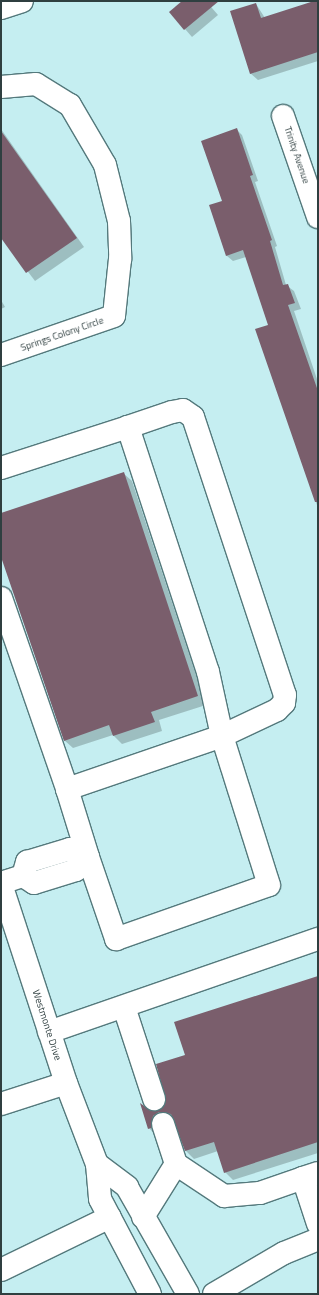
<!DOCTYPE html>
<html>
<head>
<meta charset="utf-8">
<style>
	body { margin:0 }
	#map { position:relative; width:319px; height:1295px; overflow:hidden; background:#c5eef1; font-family:"Titillium Web",sans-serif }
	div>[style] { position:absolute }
	.shadow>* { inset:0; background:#0003 }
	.building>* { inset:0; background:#7a5e6c }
	.roads { filter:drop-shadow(1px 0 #54797c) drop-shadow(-1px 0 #54797c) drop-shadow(0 1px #54797c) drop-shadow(0 -1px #54797c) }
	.minor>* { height:22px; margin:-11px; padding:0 11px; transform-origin:11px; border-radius:11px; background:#fff }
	span { translate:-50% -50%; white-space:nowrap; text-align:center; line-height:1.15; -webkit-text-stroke:4px #fff; paint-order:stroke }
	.street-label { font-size:10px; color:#2f3f40 }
	.frame { position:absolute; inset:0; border:2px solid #2f3f40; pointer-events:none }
</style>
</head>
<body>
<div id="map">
	<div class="shadow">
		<i style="clip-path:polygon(184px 1px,206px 1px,218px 15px,192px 37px,170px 12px)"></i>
		<i style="clip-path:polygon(318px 1px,318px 61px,258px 80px,250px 73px,256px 4px,265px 18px)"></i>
		<i style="clip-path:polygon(1px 129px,84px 247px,35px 281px,1px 236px)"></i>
		<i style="clip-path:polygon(237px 130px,242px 135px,258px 181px,255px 182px,277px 246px,275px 247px,286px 285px,294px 291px,301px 309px,294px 311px,318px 382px,318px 508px,257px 330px,270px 326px,246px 257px,233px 261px,227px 256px,223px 202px)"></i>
		<i style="clip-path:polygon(1px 300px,5px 307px,1px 309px)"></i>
		<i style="clip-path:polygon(123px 473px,132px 481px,206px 705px,159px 720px,162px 731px,122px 744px,113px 735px,73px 748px,64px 740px,1px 553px,1px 514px)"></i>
		<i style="clip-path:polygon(318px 977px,318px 1153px,233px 1180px,225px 1172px,218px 1151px,194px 1159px,186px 1151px,175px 1121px,167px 1120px,157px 1137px,149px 1128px,151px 1112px,158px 1112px,167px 1101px,186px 1056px)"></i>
	</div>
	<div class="building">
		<i style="clip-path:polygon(182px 1px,219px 1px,184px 30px,169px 12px)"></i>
		<i style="clip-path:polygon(314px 1px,318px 1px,318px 52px,250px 74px,230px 11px,256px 3px,261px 18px)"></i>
		<i style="clip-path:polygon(237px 128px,253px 175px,250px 176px,272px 240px,270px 241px,283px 285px,288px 284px,295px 303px,288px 305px,318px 391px,318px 502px,315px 502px,255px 329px,268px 325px,243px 250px,226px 256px,209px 205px,222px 201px,201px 141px)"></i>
		<i style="clip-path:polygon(1px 131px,77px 238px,26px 273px,1px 238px)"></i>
		<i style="clip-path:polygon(124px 472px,198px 696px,151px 712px,155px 722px,113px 736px,109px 725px,64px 741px,1px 557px,1px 513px)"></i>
		<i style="clip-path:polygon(318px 976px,318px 1142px,224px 1173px,214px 1142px,185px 1151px,171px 1114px,159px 1112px,153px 1116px,151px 1128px,148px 1129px,140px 1103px,151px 1111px,157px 1111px,166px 1101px,156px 1064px,185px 1055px,174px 1022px)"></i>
	</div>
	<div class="roads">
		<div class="minor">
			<i style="left:1px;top:8px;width:22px;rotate:-18deg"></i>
			<i style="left:1px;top:87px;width:35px;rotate:-5deg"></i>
			<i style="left:36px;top:84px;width:40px;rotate:32deg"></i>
			<i style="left:70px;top:105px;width:69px;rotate:59.7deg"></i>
			<i style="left:105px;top:165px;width:58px;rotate:76deg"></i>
			<i style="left:119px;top:221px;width:38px;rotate:88deg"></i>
			<i style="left:120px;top:259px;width:57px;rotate:96deg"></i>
			<i style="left:114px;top:316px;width:120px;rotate:161deg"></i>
			<i style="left:283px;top:116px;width:107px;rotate:70.9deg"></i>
			<i style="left:1px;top:468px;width:133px;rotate:-17.9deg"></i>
			<i style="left:128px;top:427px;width:46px;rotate:-18.8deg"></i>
			<i style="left:172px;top:412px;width:11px;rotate:-10deg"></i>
			<i style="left:183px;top:410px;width:12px;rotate:35deg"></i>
			<i style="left:193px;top:417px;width:293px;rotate:71.7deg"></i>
			<i style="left:285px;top:695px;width:8px;rotate:97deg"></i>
			<i style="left:284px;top:703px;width:10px;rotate:135deg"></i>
			<i style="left:277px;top:710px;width:61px;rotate:154.7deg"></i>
			<i style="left:222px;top:736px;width:66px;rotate:-102.3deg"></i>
			<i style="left:208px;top:672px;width:258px;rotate:-108.1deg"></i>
			<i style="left:1px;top:598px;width:202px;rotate:70.9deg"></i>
			<i style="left:81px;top:858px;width:7px;rotate:-8deg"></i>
			<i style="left:88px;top:857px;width:87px;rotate:71.1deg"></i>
			<i style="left:116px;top:939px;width:162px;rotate:-19.4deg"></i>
			<i style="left:269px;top:885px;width:156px;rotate:-107.5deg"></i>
			<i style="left:222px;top:736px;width:164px;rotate:161.1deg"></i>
			<i style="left:67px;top:789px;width:71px;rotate:72.8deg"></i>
			<i style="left:23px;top:876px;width:15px;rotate:-74deg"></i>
			<i style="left:27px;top:862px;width:45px;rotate:-16.8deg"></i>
			<i style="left:70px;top:849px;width:14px;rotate:39deg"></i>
			<i style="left:1px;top:883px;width:23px;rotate:-18deg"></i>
			<i style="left:23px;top:876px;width:13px;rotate:32deg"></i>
			<i style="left:34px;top:883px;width:44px;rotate:-17.2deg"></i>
			<i style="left:76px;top:870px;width:13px;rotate:-67deg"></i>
			<i style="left:1px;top:884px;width:209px;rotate:71.9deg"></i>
			<i style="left:66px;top:1083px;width:87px;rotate:69.1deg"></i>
			<i style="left:97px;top:1164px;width:35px;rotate:85deg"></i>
			<i style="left:100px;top:1199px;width:107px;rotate:62.2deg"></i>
			<i style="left:124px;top:1007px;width:97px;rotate:71.9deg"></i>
			<i style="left:49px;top:1032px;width:285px;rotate:-19.1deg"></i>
			<i style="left:1px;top:1104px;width:68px;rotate:-17.9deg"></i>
			<i style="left:163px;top:1124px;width:42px;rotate:72deg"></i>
			<i style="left:97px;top:1164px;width:38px;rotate:37deg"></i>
			<i style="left:127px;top:1187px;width:123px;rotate:60.3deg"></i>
			<i style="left:318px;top:1173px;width:16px;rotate:162deg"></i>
			<i style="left:303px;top:1178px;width:48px;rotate:71.9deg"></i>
			<i style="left:143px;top:1217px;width:62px;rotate:-58.1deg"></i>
			<i style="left:176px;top:1164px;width:58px;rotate:33.7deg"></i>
			<i style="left:224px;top:1196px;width:36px;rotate:-5deg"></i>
			<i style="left:260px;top:1193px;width:46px;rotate:-19.2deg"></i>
			<i style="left:1px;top:1270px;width:121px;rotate:-25.9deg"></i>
			<i style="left:214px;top:1294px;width:81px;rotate:-30.4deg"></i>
			<i style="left:284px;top:1253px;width:37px;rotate:-22deg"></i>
		</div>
	</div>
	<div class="street-label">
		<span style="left:297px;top:155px;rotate:71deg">Trinity Avenue</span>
		<span style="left:62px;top:334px;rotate:-19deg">Springs Colony Circle</span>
		<span style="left:47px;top:1025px;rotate:72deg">Westmonte Drive</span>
	</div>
	<div class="frame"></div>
</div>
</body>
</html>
